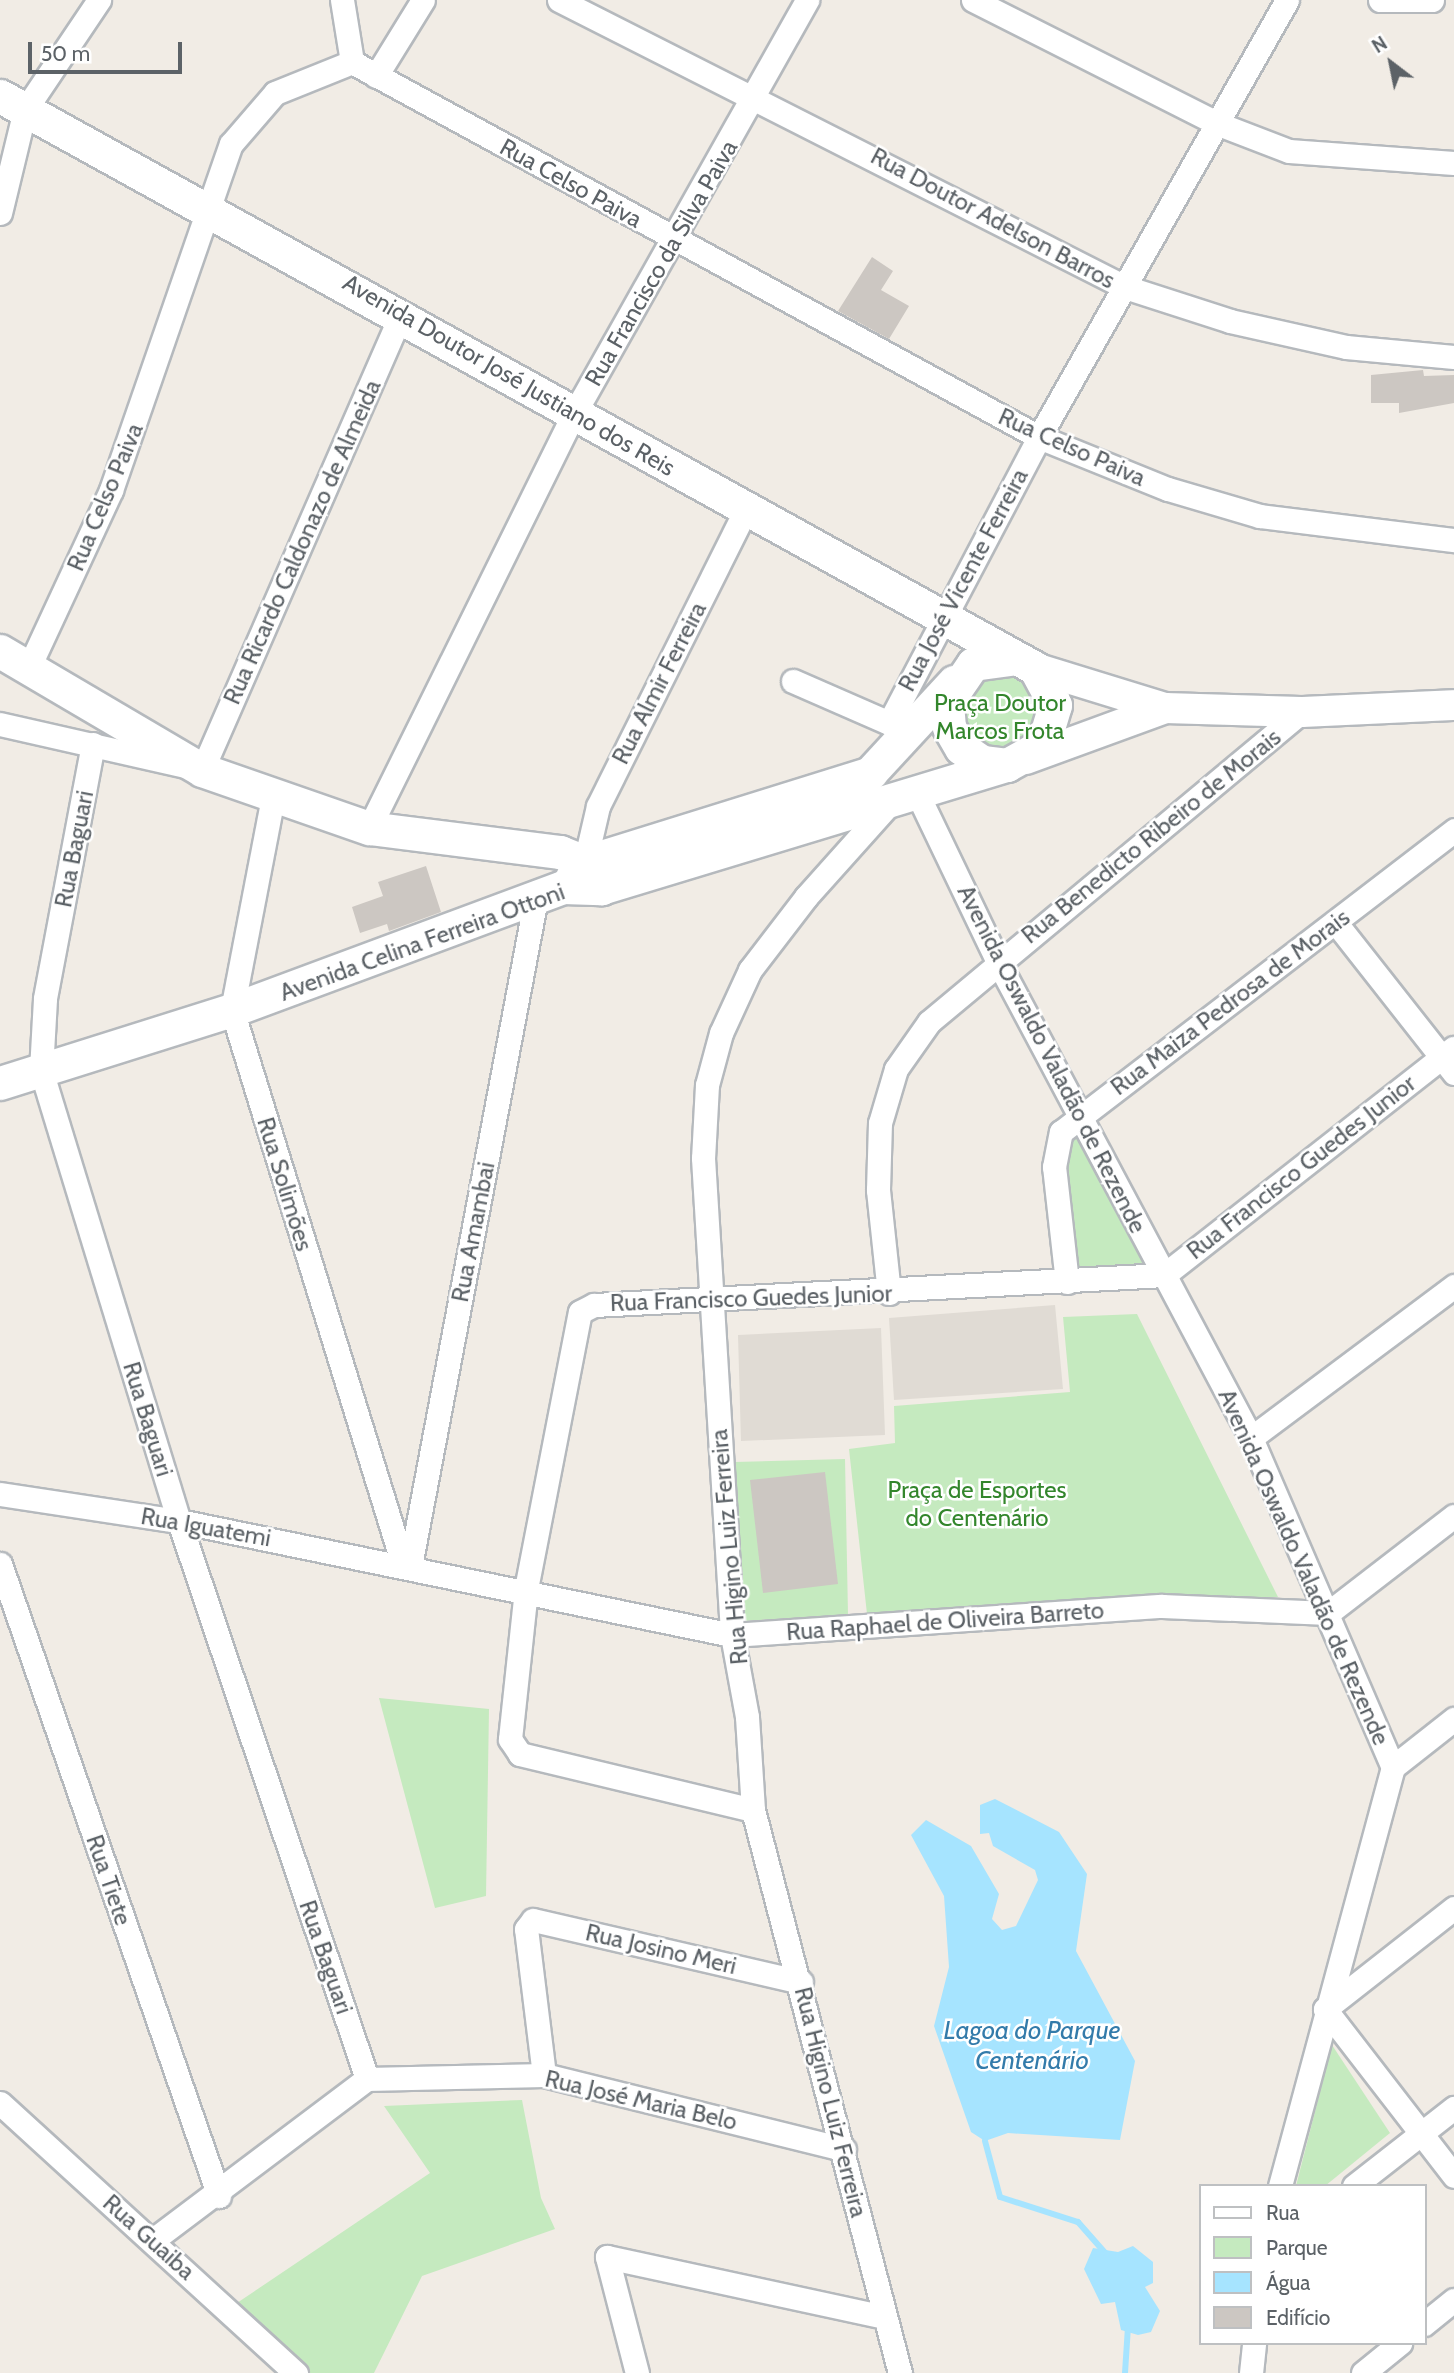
<!DOCTYPE html>
<html>
<head>
<meta charset="utf-8">
<style>
	body { margin:0 }
	#map { position:relative; width:1454px; height:2373px; overflow:hidden; background:#f1ece5; font-family:Cabin,sans-serif }
	div>[style] { position:absolute }
	.education>* { inset:0; background:#e0dbd4 }
	.green>* { inset:0; background:#c5eabf }
	.water>* { inset:0; background:#a6e4ff }
	.stream>* { height:6px; margin:-3px; padding:0 3px; transform-origin:3px; border-radius:3px; background:#a6e4ff }
	.building>* { inset:0; background:#ccc7c2 }
	.roads { filter:drop-shadow(2px 0 #b5b9bd) drop-shadow(-2px 0 #b5b9bd) drop-shadow(0 2px #b5b9bd) drop-shadow(0 -2px #b5b9bd) }
	.minor>* { height:23px; margin:-11.5px; padding:0 11.5px; transform-origin:11.5px; border-radius:11.5px; background:#fff }
	.tertiary>* { height:30px; margin:-15px; padding:0 15px; transform-origin:15px; border-radius:15px; background:#fff }
	.secondary>* { height:33px; margin:-16.5px; padding:0 16.5px; transform-origin:16.5px; border-radius:16.5px; background:#fff }
	span { translate:-50% -50%; white-space:nowrap; text-align:center; line-height:1.15; -webkit-text-stroke:5px #fff; paint-order:stroke }
	.street-label { font-size:24px; color:#5c6267 }
	.park-label { font-size:24px; color:#33862c }
	.water-label { font-size:26px; color:#337baa; font-style:italic }
	.legend { position:absolute; left:1199px; top:2184px; width:228px; height:161px; box-sizing:border-box; background:#fff; border:2px solid #bec0c2; margin:0; padding:9px 12px; list-style:none; font-size:21px; color:#5c6267 }
	.legend li { display:flex; align-items:center; gap:14px; height:35px }
	.legend b { width:35px; border:2px solid #bec0c2 }
	.north { position:absolute; left:1356px; top:28px; width:70px; height:70px; -webkit-text-stroke:5px #fff; paint-order:stroke; rotate:328deg; font-size:19px; font-weight:700; line-height:28px; text-align:center; color:#5c6267 }
	.north::after { content:''; display:block; margin:auto; width:24px; height:32px; background:#5c6267; clip-path:polygon(50% 0,100% 100%,50% 72%,0 100%) }
	.scale { position:absolute; left:28px; top:42px; width:154px; height:32px; box-sizing:border-box; border:4px solid #5c6267; border-top:0; padding-left:9px; font-size:21px; line-height:24px; white-space:nowrap; color:#5c6267; -webkit-text-stroke:5px #fff; paint-order:stroke }
</style>
</head>
<body>
<div id="map">
	<div class="education">
		<i style="clip-path:polygon(1055px 1305px,1063px 1389px,894px 1400px,889px 1318px)"></i>
		<i style="clip-path:polygon(881px 1328px,885px 1435px,741px 1441px,738px 1335px)"></i>
	</div>
	<div class="green">
		<i style="clip-path:polygon(998px 669px,1024px 677px,1044px 726px,1011px 760px,958px 729px,965px 688px)"></i>
		<i style="clip-path:polygon(1081px 1121px,1155px 1267px,1070px 1273px,1064px 1165px)"></i>
		<i style="clip-path:polygon(1137px 1314px,1278px 1597px,867px 1614px,849px 1449px,895px 1443px,894px 1406px,1070px 1392px,1063px 1317px)"></i>
		<i style="clip-path:polygon(845px 1459px,848px 1615px,742px 1621px,734px 1462px)"></i>
		<i style="clip-path:polygon(379px 1698px,489px 1709px,486px 1896px,435px 1908px)"></i>
		<i style="clip-path:polygon(1332px 2045px,1390px 2133px,1325px 2186px,1296px 2186px)"></i>
		<i style="clip-path:polygon(522px 2100px,541px 2198px,555px 2229px,422px 2276px,374px 2373px,307px 2373px,234px 2305px,430px 2173px,384px 2106px)"></i>
	</div>
	<div class="water">
		<i style="clip-path:polygon(995px 1799px,1059px 1832px,1087px 1874px,1076px 1951px,1135px 2061px,1120px 2140px,1008px 2133px,985px 2141px,971px 2132px,934px 2026px,949px 1967px,944px 1896px,911px 1835px,926px 1820px,971px 1846px,999px 1894px,992px 1919px,1002px 1930px,1016px 1926px,1038px 1880px,1035px 1870px,993px 1846px,989px 1833px,980px 1834px,980px 1805px)"></i>
		<i style="clip-path:polygon(1133px 2246px,1153px 2262px,1153px 2283px,1145px 2287px,1160px 2311px,1151px 2332px,1138px 2335px,1121px 2330px,1115px 2302px,1101px 2304px,1084px 2269px,1093px 2248px,1118px 2252px)"></i>
	</div>
	<div class="stream">
		<i style="left:985px;top:2141px;width:58px;rotate:75deg"></i>
		<i style="left:1000px;top:2197px;width:82px;rotate:17.8deg"></i>
		<i style="left:1078px;top:2222px;width:44px;rotate:48.7deg"></i>
		<i style="left:1125px;top:2373px;width:46px;rotate:-86.3deg"></i>
	</div>
	<div class="building">
		<i style="clip-path:polygon(872px 257px,893px 271px,881px 290px,909px 306px,889px 339px,838px 311px)"></i>
		<i style="clip-path:polygon(1423px 370px,1424px 376px,1454px 375px,1454px 403px,1399px 413px,1399px 403px,1371px 403px,1371px 375px)"></i>
		<i style="clip-path:polygon(426px 866px,441px 912px,389px 931px,387px 924px,360px 933px,352px 907px,383px 896px,378px 882px)"></i>
		<i style="clip-path:polygon(825px 1472px,838px 1584px,763px 1593px,750px 1480px)"></i>
	</div>
	<div class="roads">
		<div class="minor">
			<i style="left:342px;top:0;width:63px;rotate:80.8deg"></i>
			<i style="left:559px;top:0;width:635px;rotate:26.89deg"></i>
			<i style="left:1125px;top:287px;width:110px;rotate:17.9deg"></i>
			<i style="left:1230px;top:321px;width:119px;rotate:12.6deg"></i>
			<i style="left:1346px;top:347px;width:108px;rotate:5.3deg"></i>
			<i style="left:973px;top:0;width:272px;rotate:26.8deg"></i>
			<i style="left:1216px;top:123px;width:78px;rotate:21deg"></i>
			<i style="left:1289px;top:151px;width:165px;rotate:4.2deg"></i>
			<i style="left:1380px;top:0;width:52px"></i>
			<i style="left:376px;top:76px;width:89px;rotate:-58.3deg"></i>
			<i style="left:0;top:213px;width:106px;rotate:-76.4deg"></i>
			<i style="left:25px;top:110px;width:133px;rotate:-56.1deg"></i>
			<i style="left:29px;top:667px;width:195px;rotate:-65.1deg"></i>
			<i style="left:111px;top:490px;width:366px;rotate:-70.9deg"></i>
			<i style="left:231px;top:144px;width:67px;rotate:-49.2deg"></i>
			<i style="left:275px;top:93px;width:83px;rotate:-21.9deg"></i>
			<i style="left:352px;top:62px;width:783px;rotate:28.63deg"></i>
			<i style="left:1039px;top:437px;width:139px;rotate:22deg"></i>
			<i style="left:1168px;top:489px;width:96px;rotate:16.4deg"></i>
			<i style="left:1260px;top:516px;width:195px;rotate:7.1deg"></i>
			<i style="left:793px;top:681px;width:120px;rotate:23.6deg"></i>
			<i style="left:889px;top:723px;width:323px;rotate:-62.3deg"></i>
			<i style="left:1039px;top:437px;width:502px;rotate:-60.42deg"></i>
			<i style="left:0;top:724px;width:207px;rotate:12.8deg"></i>
			<i style="left:202px;top:770px;width:499px;rotate:-66.4deg"></i>
			<i style="left:93px;top:744px;width:259px;rotate:100.7deg"></i>
			<i style="left:45px;top:999px;width:71px;rotate:93.2deg"></i>
			<i style="left:41px;top:1070px;width:472px;rotate:73deg"></i>
			<i style="left:179px;top:1521px;width:589px;rotate:71.38deg"></i>
			<i style="left:918px;top:795px;width:185px;rotate:64.4deg"></i>
			<i style="left:998px;top:962px;width:539px;rotate:62.01deg"></i>
			<i style="left:1251px;top:1438px;width:358px;rotate:66.7deg"></i>
			<i style="left:1393px;top:1767px;width:434px;rotate:105.1deg"></i>
			<i style="left:273px;top:797px;width:217px;rotate:100.9deg"></i>
			<i style="left:232px;top:1010px;width:580px;rotate:72.85deg"></i>
			<i style="left:890px;top:803px;width:126px;rotate:131.8deg"></i>
			<i style="left:806px;top:897px;width:92px;rotate:127.5deg"></i>
			<i style="left:750px;top:970px;width:69px;rotate:114.7deg"></i>
			<i style="left:721px;top:1033px;width:54px;rotate:105.1deg"></i>
			<i style="left:707px;top:1085px;width:73px;rotate:93.1deg"></i>
			<i style="left:703px;top:1158px;width:478px;rotate:86.5deg"></i>
			<i style="left:732px;top:1635px;width:83px;rotate:79.6deg"></i>
			<i style="left:747px;top:1717px;width:93px;rotate:86.3deg"></i>
			<i style="left:753px;top:1810px;width:582px;rotate:75.37deg"></i>
			<i style="left:369px;top:828px;width:464px;rotate:-63.7deg"></i>
			<i style="left:575px;top:412px;width:473px;rotate:-60.6deg"></i>
			<i style="left:585px;top:862px;width:57px;rotate:-76.9deg"></i>
			<i style="left:598px;top:806px;width:332px;rotate:-63.5deg"></i>
			<i style="left:1336px;top:923px;width:191px;rotate:51.8deg"></i>
			<i style="left:1067px;top:1282px;width:116px;rotate:-96.4deg"></i>
			<i style="left:1054px;top:1167px;width:36px;rotate:-79deg"></i>
			<i style="left:1061px;top:1132px;width:496px;rotate:-37.5deg"></i>
			<i style="left:889px;top:1293px;width:104px;rotate:-96.1deg"></i>
			<i style="left:878px;top:1190px;width:67px;rotate:-88.3deg"></i>
			<i style="left:880px;top:1123px;width:56px;rotate:-73.5deg"></i>
			<i style="left:896px;top:1069px;width:57px;rotate:-54.9deg"></i>
			<i style="left:929px;top:1022px;width:484px;rotate:-39.8deg"></i>
			<i style="left:1251px;top:1438px;width:254px;rotate:-36.8deg"></i>
			<i style="left:0;top:1494px;width:181px;rotate:8.6deg"></i>
			<i style="left:179px;top:1521px;width:565px;rotate:11.65deg"></i>
			<i style="left:732px;top:1635px;width:431px;rotate:-3.9deg"></i>
			<i style="left:1162px;top:1606px;width:166px;rotate:2.4deg"></i>
			<i style="left:1328px;top:1613px;width:159px;rotate:-37.6deg"></i>
			<i style="left:0;top:1564px;width:669px;rotate:70.89deg"></i>
			<i style="left:410px;top:1566px;width:680px;rotate:-79.32deg"></i>
			<i style="left:1393px;top:1767px;width:78px;rotate:-38.2deg"></i>
			<i style="left:753px;top:1810px;width:240px;rotate:-166.5deg"></i>
			<i style="left:520px;top:1754px;width:18px;rotate:-124deg"></i>
			<i style="left:510px;top:1739px;width:151px;rotate:-83.9deg"></i>
			<i style="left:526px;top:1589px;width:282px;rotate:-79deg"></i>
			<i style="left:580px;top:1312px;width:16px;rotate:-27deg"></i>
			<i style="left:594px;top:1305px;width:571px;rotate:-3.01deg"></i>
			<i style="left:1164px;top:1275px;width:368px;rotate:-38.1deg"></i>
			<i style="left:1454px;top:1908px;width:164px;rotate:141.9deg"></i>
			<i style="left:1325px;top:2009px;width:211px;rotate:52.3deg"></i>
			<i style="left:544px;top:2075px;width:147px;rotate:-97deg"></i>
			<i style="left:526px;top:1929px;width:11px;rotate:-52deg"></i>
			<i style="left:533px;top:1920px;width:275px;rotate:13deg"></i>
			<i style="left:0;top:2103px;width:401px;rotate:42.4deg"></i>
			<i style="left:1354px;top:2186px;width:127px;rotate:-38deg"></i>
			<i style="left:153px;top:2240px;width:268px;rotate:-37deg"></i>
			<i style="left:367px;top:2079px;width:177px;rotate:-1.3deg"></i>
			<i style="left:544px;top:2075px;width:309px;rotate:13.9deg"></i>
			<i style="left:1424px;top:2324px;width:38px;rotate:-39deg"></i>
			<i style="left:637px;top:2373px;width:120px;rotate:-104.5deg"></i>
			<i style="left:607px;top:2257px;width:284px;rotate:12.2deg"></i>
			<i style="left:1251px;top:2373px;width:30px;rotate:-84deg"></i>
			<i style="left:1363px;top:2373px;width:48px;rotate:-39deg"></i>
		</div>
		<div class="tertiary">
			<i style="left:1035px;top:668px;width:136px;rotate:17.1deg"></i>
			<i style="left:1026px;top:759px;width:148px;rotate:-20.1deg"></i>
			<i style="left:1165px;top:708px;width:136px;rotate:1.7deg"></i>
			<i style="left:1301px;top:712px;width:153px;rotate:-2.6deg"></i>
		</div>
		<div class="secondary">
			<i style="left:0;top:96px;width:1183px;rotate:28.93deg"></i>
			<i style="left:1035px;top:668px;width:42px;rotate:61.6deg"></i>
			<i style="left:1055px;top:705px;width:42px;rotate:106.7deg"></i>
			<i style="left:1043px;top:745px;width:41px;rotate:150.9deg"></i>
			<i style="left:1007px;top:765px;width:25px;rotate:-173deg"></i>
			<i style="left:982px;top:762px;width:25px;rotate:-146deg"></i>
			<i style="left:961px;top:748px;width:24px;rotate:-120deg"></i>
			<i style="left:949px;top:727px;width:25px;rotate:-95deg"></i>
			<i style="left:947px;top:702px;width:46px;rotate:-55.6deg"></i>
			<i style="left:973px;top:664px;width:43px;rotate:-7.9deg"></i>
			<i style="left:0;top:651px;width:234px;rotate:30.5deg"></i>
			<i style="left:202px;top:770px;width:177px;rotate:19.2deg"></i>
			<i style="left:369px;top:828px;width:193px;rotate:7.2deg"></i>
			<i style="left:560px;top:852px;width:27px;rotate:22deg"></i>
			<i style="left:585px;top:862px;width:31px;rotate:58deg"></i>
			<i style="left:572px;top:877px;width:20px;rotate:-49deg"></i>
			<i style="left:585px;top:862px;width:299px;rotate:-17.3deg"></i>
			<i style="left:870px;top:773px;width:124px;rotate:-47.3deg"></i>
			<i style="left:0;top:1083px;width:243px;rotate:-17.5deg"></i>
			<i style="left:232px;top:1010px;width:353px;rotate:-20.4deg"></i>
			<i style="left:563px;top:887px;width:38px;rotate:2deg"></i>
			<i style="left:601px;top:888px;width:424px;rotate:-16.9deg"></i>
		</div>
	</div>
	<div class="street-label">
		<span style="left:571px;top:183px;rotate:29deg">Rua Celso Paiva</span>
		<span style="left:993px;top:218px;rotate:28deg">Rua Doutor Adelson Barros</span>
		<span style="left:661px;top:263px;rotate:-60deg">Rua Francisco da Silva Paiva</span>
		<span style="left:509px;top:375px;rotate:30deg">Avenida Doutor José Justiano dos Reis</span>
		<span style="left:1072px;top:447px;rotate:24deg">Rua Celso Paiva</span>
		<span style="left:105px;top:497px;rotate:-67deg">Rua Celso Paiva</span>
		<span style="left:302px;top:542px;rotate:-66deg">Rua Ricardo Caldonazo de Almeida</span>
		<span style="left:963px;top:580px;rotate:-62deg">Rua José Vicente Ferreira</span>
		<span style="left:659px;top:683px;rotate:-63deg">Rua Almir Ferreira</span>
		<span style="left:1151px;top:836px;rotate:-39deg">Rua Benedicto Ribeiro de Morais</span>
		<span style="left:74px;top:849px;rotate:-79deg">Rua Baguari</span>
		<span style="left:422px;top:942px;rotate:-20deg">Avenida Celina Ferreira Ottoni</span>
		<span style="left:1230px;top:1002px;rotate:-37deg">Rua Maiza Pedrosa de Morais</span>
		<span style="left:1052px;top:1059px;rotate:63deg">Avenida Oswaldo Valadão de Rezende</span>
		<span style="left:1301px;top:1167px;rotate:-38deg">Rua Francisco Guedes Junior</span>
		<span style="left:285px;top:1184px;rotate:73deg">Rua Solimões</span>
		<span style="left:473px;top:1232px;rotate:-79deg">Rua Amambai</span>
		<span style="left:751px;top:1298px;rotate:-2deg">Rua Francisco Guedes Junior</span>
		<span style="left:148px;top:1419px;rotate:73deg">Rua Baguari</span>
		<span style="left:206px;top:1527px;rotate:10deg">Rua Iguatemi</span>
		<span style="left:729px;top:1547px;rotate:-95deg">Rua Higino Luiz Ferreira</span>
		<span style="left:1304px;top:1567px;rotate:66deg">Avenida Oswaldo Valadão de Rezende</span>
		<span style="left:945px;top:1621px;rotate:-4deg">Rua Raphael de Oliveira Barreto</span>
		<span style="left:109px;top:1880px;rotate:71deg">Rua Tiete</span>
		<span style="left:661px;top:1949px;rotate:13deg">Rua Josino Meri</span>
		<span style="left:326px;top:1957px;rotate:71deg">Rua Baguari</span>
		<span style="left:641px;top:2100px;rotate:13deg">Rua José Maria Belo</span>
		<span style="left:831px;top:2102px;rotate:76deg">Rua Higino Luiz Ferreira</span>
		<span style="left:149px;top:2237px;rotate:42deg">Rua Guaiba</span>
	</div>
	<div class="park-label">
		<span style="left:1000px;top:717px">Praça Doutor<br>Marcos Frota</span>
		<span style="left:977px;top:1504px">Praça de Esportes<br>do Centenário</span>
	</div>
	<div class="water-label">
		<span style="left:1032px;top:2046px">Lagoa do Parque<br>Centenário</span>
	</div>
	<ul class="legend">
	<li><b style="height:9px;background:#fff"></b>Rua</li>
	<li><b style="height:19px;background:#c5eabf"></b>Parque</li>
	<li><b style="height:19px;background:#a6e4ff"></b>Água</li>
	<li><b style="height:19px;background:#ccc7c2"></b>Edifício</li>
	</ul>
	<div class="north">N</div>
	<div class="scale">50 m</div>
</div>
</body>
</html>
